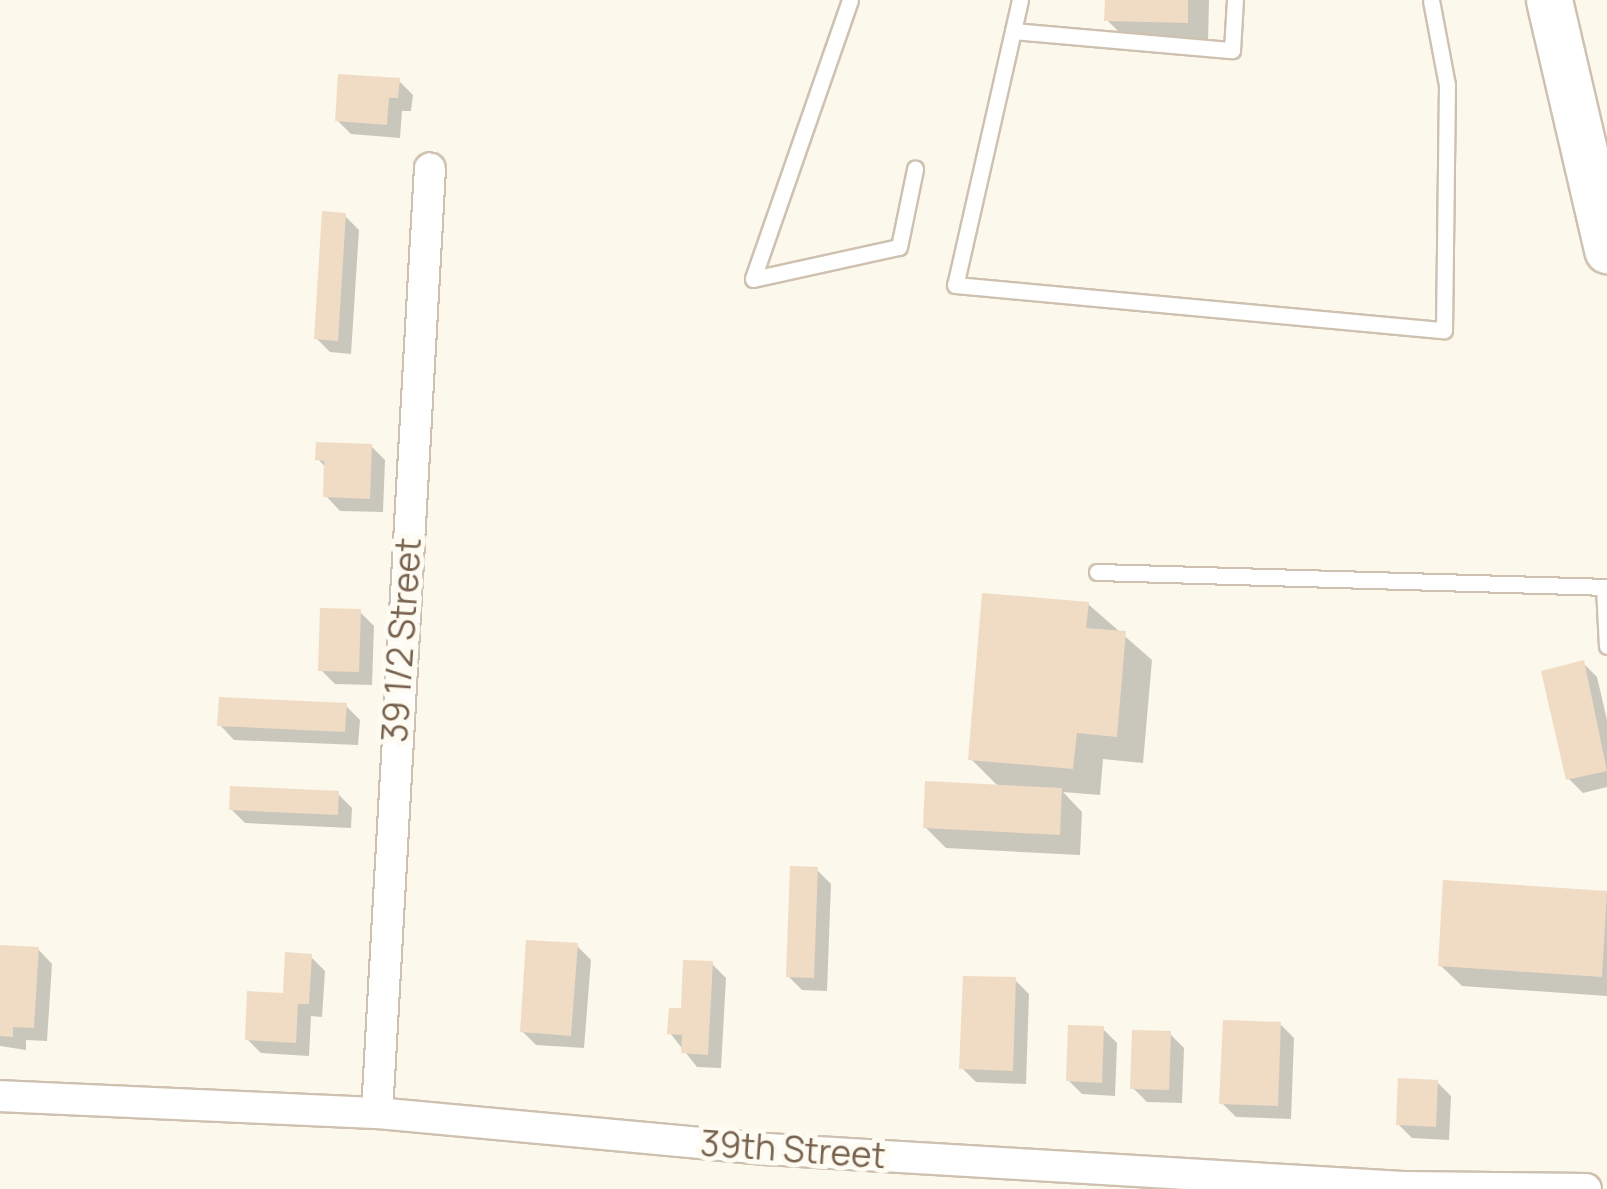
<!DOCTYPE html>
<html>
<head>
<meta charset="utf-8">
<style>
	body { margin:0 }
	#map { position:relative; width:1607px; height:1189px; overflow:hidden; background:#fcf8eb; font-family:Manrope,sans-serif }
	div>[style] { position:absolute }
	.shadow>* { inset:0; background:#0003 }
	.building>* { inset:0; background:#f0dbc4 }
	.roads { filter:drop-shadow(2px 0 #cec1b0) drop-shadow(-2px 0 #cec1b0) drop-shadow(0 2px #cec1b0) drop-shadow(0 -2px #cec1b0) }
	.lane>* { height:15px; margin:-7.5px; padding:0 7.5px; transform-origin:7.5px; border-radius:7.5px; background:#fff }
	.street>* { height:30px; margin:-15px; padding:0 15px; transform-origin:15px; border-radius:15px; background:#fff }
	.secondary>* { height:45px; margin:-22.5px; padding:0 22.5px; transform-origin:22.5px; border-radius:22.5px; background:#fff }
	span { translate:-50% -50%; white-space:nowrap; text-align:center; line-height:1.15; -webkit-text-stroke:10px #fefbf2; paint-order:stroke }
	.street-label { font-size:35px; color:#77624e }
</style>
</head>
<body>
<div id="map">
	<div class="shadow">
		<i style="clip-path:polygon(1107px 0,1209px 0,1208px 43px,1128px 41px,1107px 20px)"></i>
		<i style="clip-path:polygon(399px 81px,413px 95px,411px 111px,402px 111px,400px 138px,351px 134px,337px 120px)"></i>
		<i style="clip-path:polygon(345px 216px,359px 230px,351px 354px,330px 352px,316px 338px)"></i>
		<i style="clip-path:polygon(371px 446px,385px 460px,383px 512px,340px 511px,326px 496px,326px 468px,318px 459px)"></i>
		<i style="clip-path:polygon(1088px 604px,1152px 660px,1143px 763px,1103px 759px,1100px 795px,1063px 792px,1082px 812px,1080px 855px,946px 848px,925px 827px,999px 787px,971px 759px)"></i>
		<i style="clip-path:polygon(360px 612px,374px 626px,372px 685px,335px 684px,321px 670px)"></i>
		<i style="clip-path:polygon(1583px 663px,1597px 677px,1607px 720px,1607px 787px,1583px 793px,1569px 779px)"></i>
		<i style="clip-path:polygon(346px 706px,360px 720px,358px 745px,234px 740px,220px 725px)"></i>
		<i style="clip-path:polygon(338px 794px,352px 808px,351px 828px,245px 823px,231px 809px)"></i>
		<i style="clip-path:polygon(817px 870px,831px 884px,827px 991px,802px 990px,788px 976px)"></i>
		<i style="clip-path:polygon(1446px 883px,1607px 894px,1607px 996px,1462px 986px,1440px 965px)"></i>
		<i style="clip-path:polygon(577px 946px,591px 960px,584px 1048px,536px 1045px,522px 1031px)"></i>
		<i style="clip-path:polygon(0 947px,38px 949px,52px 964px,47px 1041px,26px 1040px,26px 1050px,0 1046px)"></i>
		<i style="clip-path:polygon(311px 957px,325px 971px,322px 1017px,311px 1016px,309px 1056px,261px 1053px,247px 1039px)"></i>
		<i style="clip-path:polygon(712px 964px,726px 978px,721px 1068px,697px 1067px,670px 1033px)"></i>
		<i style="clip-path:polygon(1015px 980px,1029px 994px,1026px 1084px,976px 1082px,962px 1068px)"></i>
		<i style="clip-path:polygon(1280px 1024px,1294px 1038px,1291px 1119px,1236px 1117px,1222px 1103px)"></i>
		<i style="clip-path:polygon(1103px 1029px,1117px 1043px,1115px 1096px,1082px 1094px,1068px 1080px)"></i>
		<i style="clip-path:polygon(1170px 1034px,1184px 1048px,1182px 1103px,1147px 1102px,1133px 1088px)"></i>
		<i style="clip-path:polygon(1437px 1082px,1451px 1096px,1449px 1140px,1412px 1138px,1398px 1124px)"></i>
	</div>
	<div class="building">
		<i style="clip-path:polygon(1105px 0,1188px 0,1188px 23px,1104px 21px)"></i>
		<i style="clip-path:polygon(338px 74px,400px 78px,398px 98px,389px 98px,387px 125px,335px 121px)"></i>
		<i style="clip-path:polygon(322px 211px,346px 213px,338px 341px,314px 339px)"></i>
		<i style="clip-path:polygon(316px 442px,372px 444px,370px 499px,323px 497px,324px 461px,315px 460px)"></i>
		<i style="clip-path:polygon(982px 593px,1089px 602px,1086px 628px,1126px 631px,1117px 737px,1077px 733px,1073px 769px,968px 760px)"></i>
		<i style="clip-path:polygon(320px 608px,361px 609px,359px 672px,318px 671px)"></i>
		<i style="clip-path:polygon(1584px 660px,1607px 771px,1566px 780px,1541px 671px)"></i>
		<i style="clip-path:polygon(219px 697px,347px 703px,345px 732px,217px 726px)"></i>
		<i style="clip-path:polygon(925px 781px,1062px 788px,1060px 835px,923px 828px)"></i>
		<i style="clip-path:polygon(230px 786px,339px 791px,338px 815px,229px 810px)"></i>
		<i style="clip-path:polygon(790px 866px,818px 867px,814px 978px,786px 977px)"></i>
		<i style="clip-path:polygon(1443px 880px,1607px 891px,1602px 977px,1438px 966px)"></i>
		<i style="clip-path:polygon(526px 940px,578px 943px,571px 1036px,520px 1032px)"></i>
		<i style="clip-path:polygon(0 945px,39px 947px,34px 1028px,13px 1027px,13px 1037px,0 1036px)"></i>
		<i style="clip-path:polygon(285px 952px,312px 954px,309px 1004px,298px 1004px,296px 1043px,245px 1040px,247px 991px,283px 993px)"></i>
		<i style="clip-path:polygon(683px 960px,713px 961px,708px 1055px,681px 1053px,682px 1035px,667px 1034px,669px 1008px,681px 1008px)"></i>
		<i style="clip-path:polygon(963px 976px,1016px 977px,1013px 1071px,959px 1069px)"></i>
		<i style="clip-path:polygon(1223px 1020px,1281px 1022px,1278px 1106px,1219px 1104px)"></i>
		<i style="clip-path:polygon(1068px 1025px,1104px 1026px,1102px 1083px,1066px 1081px)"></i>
		<i style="clip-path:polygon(1132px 1030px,1171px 1031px,1169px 1090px,1130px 1089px)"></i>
		<i style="clip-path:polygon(1398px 1078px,1438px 1080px,1436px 1127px,1396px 1125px)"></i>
	</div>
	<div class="roads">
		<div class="lane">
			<i style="left:850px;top:0;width:295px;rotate:109.2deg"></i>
			<i style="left:753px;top:279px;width:149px;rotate:-12.4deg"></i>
			<i style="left:899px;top:247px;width:80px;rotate:-78.4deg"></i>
			<i style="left:1020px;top:0;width:292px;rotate:102.8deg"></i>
			<i style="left:955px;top:285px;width:491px;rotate:5.3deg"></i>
			<i style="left:1444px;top:330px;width:245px;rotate:-89.3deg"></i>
			<i style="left:1447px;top:85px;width:86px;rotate:-100.7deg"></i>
			<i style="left:1013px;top:31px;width:220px;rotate:5deg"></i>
			<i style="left:1232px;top:50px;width:50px;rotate:-86.6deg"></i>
			<i style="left:1097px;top:572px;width:510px;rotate:1.68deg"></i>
			<i style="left:1604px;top:587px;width:59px;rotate:87.1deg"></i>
		</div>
		<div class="street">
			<i style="left:0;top:1096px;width:377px;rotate:2.6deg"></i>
			<i style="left:377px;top:1113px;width:391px;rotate:5.3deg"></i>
			<i style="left:766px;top:1149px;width:638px;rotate:3.41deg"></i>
			<i style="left:1403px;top:1187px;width:183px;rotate:0.6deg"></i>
			<i style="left:377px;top:1113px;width:946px;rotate:-86.79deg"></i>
		</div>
		<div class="secondary">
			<i style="left:1549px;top:0;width:257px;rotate:76.9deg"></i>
		</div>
	</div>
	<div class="street-label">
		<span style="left:401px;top:640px;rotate:-86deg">39 1/2 Street</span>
		<span style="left:793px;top:1149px;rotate:4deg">39th Street</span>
	</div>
</div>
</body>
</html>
